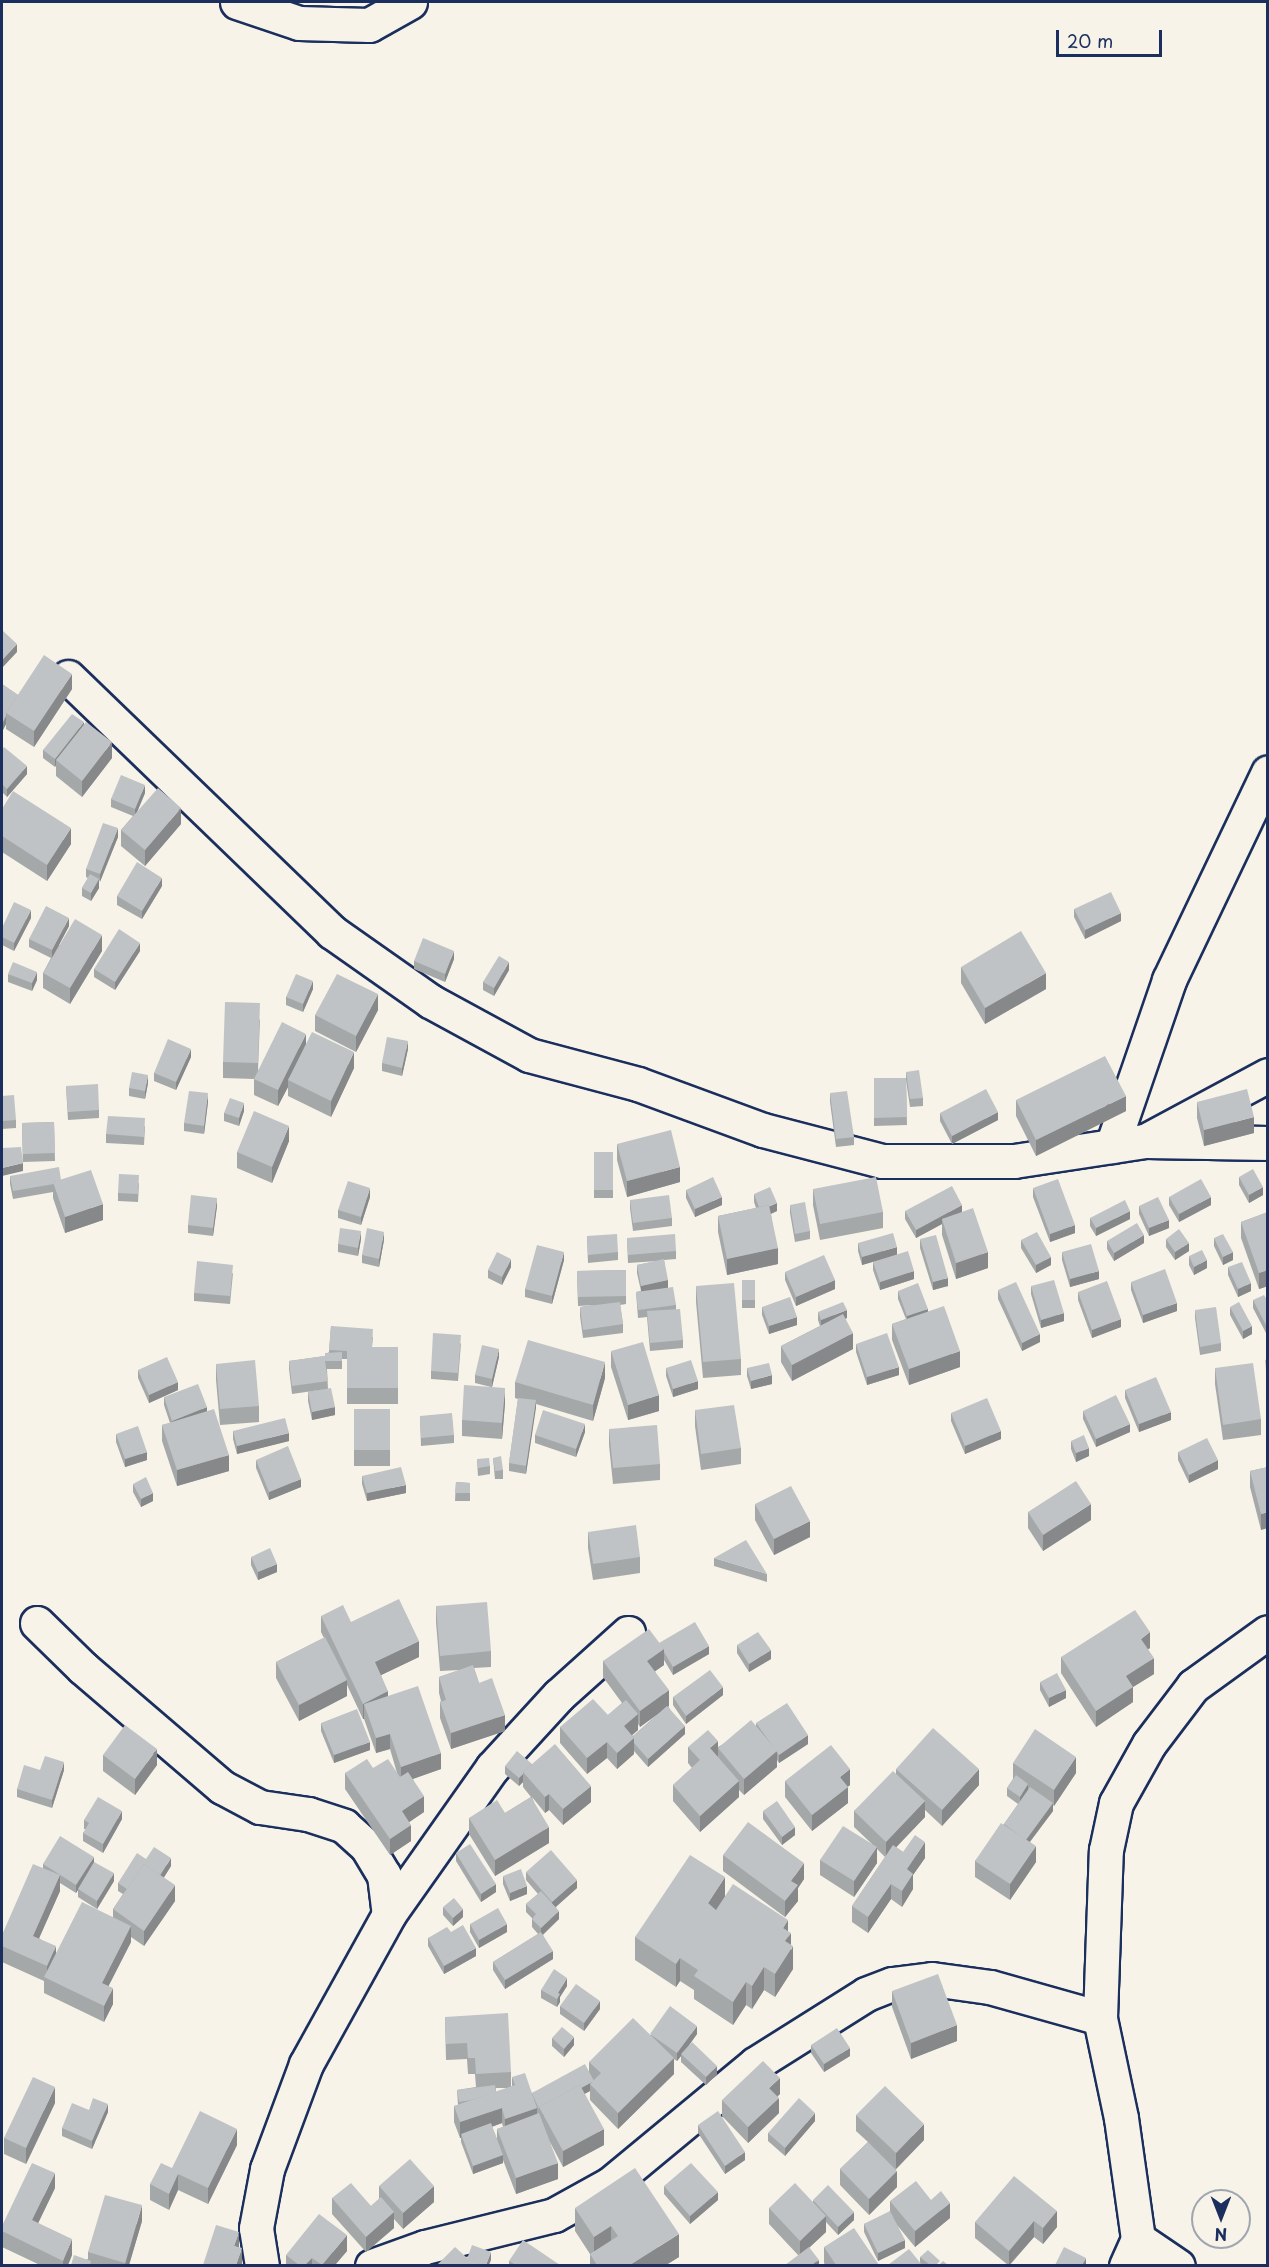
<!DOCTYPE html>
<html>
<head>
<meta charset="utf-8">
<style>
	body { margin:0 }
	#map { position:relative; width:1269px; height:2267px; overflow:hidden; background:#f7f3e8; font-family:"Playpen Sans",sans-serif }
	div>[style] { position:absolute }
	.roads { filter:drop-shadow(2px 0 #1b2f5e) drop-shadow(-2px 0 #1b2f5e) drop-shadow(0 2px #1b2f5e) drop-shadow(0 -2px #1b2f5e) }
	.minor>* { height:33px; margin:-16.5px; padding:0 16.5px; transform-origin:16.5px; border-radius:16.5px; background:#f7f3e8 }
	.wall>* { inset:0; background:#a5a8a9 }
	.shaded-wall>* { inset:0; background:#86888a }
	.building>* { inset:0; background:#c0c3c5 }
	span { translate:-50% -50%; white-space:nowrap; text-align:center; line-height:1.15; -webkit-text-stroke:6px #f7f3e8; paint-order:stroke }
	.frame { position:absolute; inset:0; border:3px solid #1b2f5e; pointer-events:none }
	.north { position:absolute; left:1191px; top:2189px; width:60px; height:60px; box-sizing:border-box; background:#f7f3e8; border:2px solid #9fa5b1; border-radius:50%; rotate:180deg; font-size:16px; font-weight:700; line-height:24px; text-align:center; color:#1b2f5e }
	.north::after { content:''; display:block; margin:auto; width:21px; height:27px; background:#1b2f5e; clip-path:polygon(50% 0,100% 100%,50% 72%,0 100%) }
	.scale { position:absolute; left:1056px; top:30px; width:106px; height:27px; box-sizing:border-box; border:3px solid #1b2f5e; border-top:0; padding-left:8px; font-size:18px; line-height:21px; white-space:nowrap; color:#1b2f5e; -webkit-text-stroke:4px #f7f3e8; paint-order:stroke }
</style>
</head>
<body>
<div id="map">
	<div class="roads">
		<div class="minor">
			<i style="left:237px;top:2px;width:65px;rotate:18.7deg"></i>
			<i style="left:299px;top:23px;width:70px;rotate:1.6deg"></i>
			<i style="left:369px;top:25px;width:47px;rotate:-29.3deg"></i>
			<i style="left:68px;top:677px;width:367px;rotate:44deg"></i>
			<i style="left:332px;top:932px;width:120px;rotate:35.1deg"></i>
			<i style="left:430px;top:1001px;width:113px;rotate:28.6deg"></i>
			<i style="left:529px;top:1055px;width:113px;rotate:14.9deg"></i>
			<i style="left:638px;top:1084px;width:133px;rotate:20.2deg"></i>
			<i style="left:763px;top:1130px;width:123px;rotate:14.6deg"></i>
			<i style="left:882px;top:1161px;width:132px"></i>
			<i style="left:1014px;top:1161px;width:133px;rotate:-8.7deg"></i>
			<i style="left:1145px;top:1141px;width:140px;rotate:-28.2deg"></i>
			<i style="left:1146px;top:1141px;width:122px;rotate:0.9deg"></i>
			<i style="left:1112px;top:1146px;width:176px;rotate:-71deg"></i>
			<i style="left:1169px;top:980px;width:230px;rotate:-64.5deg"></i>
			<i style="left:37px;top:1623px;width:64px;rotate:44.4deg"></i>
			<i style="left:83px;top:1668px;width:183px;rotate:40.6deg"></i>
			<i style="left:222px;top:1787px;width:43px;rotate:27.8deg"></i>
			<i style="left:260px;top:1807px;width:49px;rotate:8.3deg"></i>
			<i style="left:308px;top:1814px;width:38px;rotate:18deg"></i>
			<i style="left:344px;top:1826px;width:31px;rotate:42deg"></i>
			<i style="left:367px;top:1847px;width:33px;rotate:59deg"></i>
			<i style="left:384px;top:1875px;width:39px;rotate:83deg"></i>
			<i style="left:1138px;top:2239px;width:48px;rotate:34deg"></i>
			<i style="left:262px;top:2266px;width:38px;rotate:-99deg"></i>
			<i style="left:256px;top:2228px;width:60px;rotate:-79.4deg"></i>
			<i style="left:267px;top:2169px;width:112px;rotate:-69.6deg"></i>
			<i style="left:306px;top:2064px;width:171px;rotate:-61deg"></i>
			<i style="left:389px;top:1914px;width:179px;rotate:-54.8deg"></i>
			<i style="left:492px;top:1768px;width:99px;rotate:-47.5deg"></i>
			<i style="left:559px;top:1695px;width:93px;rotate:-41.9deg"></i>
			<i style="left:372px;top:2266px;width:56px;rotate:-19.7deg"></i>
			<i style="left:425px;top:2247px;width:133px;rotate:-13.9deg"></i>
			<i style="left:554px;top:2215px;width:64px;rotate:-29deg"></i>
			<i style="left:610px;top:2184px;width:188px;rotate:-39.6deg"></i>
			<i style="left:755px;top:2064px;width:131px;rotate:-32.2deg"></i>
			<i style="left:866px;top:1994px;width:28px;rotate:-21deg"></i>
			<i style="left:892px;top:1984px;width:40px;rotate:-7.1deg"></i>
			<i style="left:932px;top:1979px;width:59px;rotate:7.9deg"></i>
			<i style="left:990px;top:1987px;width:114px;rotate:15.7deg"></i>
			<i style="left:1126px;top:2266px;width:30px;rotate:-66deg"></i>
			<i style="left:1138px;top:2239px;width:122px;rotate:-98deg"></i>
			<i style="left:1121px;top:2118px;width:102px;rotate:-101.9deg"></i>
			<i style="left:1100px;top:2018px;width:168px;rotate:-88deg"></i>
			<i style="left:1106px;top:1850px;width:48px;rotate:-78deg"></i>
			<i style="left:1116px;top:1803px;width:68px;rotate:-60.8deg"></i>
			<i style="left:1149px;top:1744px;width:73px;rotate:-52.8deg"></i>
			<i style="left:1193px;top:1686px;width:92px;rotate:-35.8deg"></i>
		</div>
	</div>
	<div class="wall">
		<i style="clip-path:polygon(2px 684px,18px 695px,72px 689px,34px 747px,6px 729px,6px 724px,2px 732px)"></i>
		<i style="clip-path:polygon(84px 725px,112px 758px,82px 797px,56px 776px,56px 765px,55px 767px,43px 758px,43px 750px)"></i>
		<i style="clip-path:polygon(2px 750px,27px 774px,7px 797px,2px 792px)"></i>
		<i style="clip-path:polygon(145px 793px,137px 812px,181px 824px,145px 866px,121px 846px,121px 830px,133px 816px,111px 807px,111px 799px)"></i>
		<i style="clip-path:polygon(2px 809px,71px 844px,47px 881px,2px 852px)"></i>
		<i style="clip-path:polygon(118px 837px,99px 882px,99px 888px,91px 901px,82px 896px,82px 888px,88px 878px,86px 877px,86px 869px)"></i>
		<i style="clip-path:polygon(162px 886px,142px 919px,117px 905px,117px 896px)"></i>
		<i style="clip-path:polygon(1074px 909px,1121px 921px,1085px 939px,1074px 917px)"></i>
		<i style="clip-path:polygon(31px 918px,14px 951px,2px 945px,2px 928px)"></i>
		<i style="clip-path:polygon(69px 926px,59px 945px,102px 951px,70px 1004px,43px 988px,43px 973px,51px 958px,29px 947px,29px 939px)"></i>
		<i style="clip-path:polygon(140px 951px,115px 990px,94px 977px,94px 969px)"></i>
		<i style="clip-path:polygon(454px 959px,445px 982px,414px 969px,414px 961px)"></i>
		<i style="clip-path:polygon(961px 967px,1046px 989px,985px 1024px,961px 983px)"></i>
		<i style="clip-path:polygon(509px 970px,494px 996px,483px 990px,483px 982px)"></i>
		<i style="clip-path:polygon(8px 974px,37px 980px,32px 991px,8px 982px)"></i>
		<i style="clip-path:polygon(313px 989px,303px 1012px,286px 1005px,286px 997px)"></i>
		<i style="clip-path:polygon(378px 1010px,356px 1052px,315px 1031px,315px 1015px)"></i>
		<i style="clip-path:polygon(260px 1019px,258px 1070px,306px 1044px,354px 1068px,331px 1117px,288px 1096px,288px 1087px,278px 1106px,254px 1095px,254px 1079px,223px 1078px,223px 1062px)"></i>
		<i style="clip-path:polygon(408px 1049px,402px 1076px,382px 1071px,382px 1063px)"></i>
		<i style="clip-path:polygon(191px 1057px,176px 1090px,154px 1081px,154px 1073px)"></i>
		<i style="clip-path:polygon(906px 1072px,923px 1098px,923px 1106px,910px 1107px,906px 1080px,907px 1125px,874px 1126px,874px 1078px,906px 1078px)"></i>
		<i style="clip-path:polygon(148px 1083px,145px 1099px,129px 1096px,129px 1088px)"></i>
		<i style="clip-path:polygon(66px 1086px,99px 1110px,99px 1118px,68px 1120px)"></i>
		<i style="clip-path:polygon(830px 1093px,854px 1137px,854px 1145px,836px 1147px,830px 1102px)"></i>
		<i style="clip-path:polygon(2px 1096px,16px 1120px,16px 1128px,2px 1129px)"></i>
		<i style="clip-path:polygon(1016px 1100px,1126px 1111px,1036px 1156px,1016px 1116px)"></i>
		<i style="clip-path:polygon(208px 1102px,204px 1134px,184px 1131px,184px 1123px)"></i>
		<i style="clip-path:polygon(1197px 1102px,1254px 1133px,1204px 1146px,1197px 1118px)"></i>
		<i style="clip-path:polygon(244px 1111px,239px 1126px,224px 1121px,224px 1113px)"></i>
		<i style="clip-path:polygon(940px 1113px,998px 1120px,952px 1144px,940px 1121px)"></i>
		<i style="clip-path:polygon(54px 1122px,55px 1161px,23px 1162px,23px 1171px,22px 1123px)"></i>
		<i style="clip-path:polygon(145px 1126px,144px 1145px,106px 1143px,106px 1134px)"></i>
		<i style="clip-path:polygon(289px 1141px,272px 1183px,237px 1168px,237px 1152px)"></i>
		<i style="clip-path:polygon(617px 1144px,680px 1182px,627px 1197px,617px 1160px)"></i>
		<i style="clip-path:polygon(594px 1152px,613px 1152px,613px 1198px,594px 1198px)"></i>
		<i style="clip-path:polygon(10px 1176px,61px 1180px,103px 1220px,65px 1233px,53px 1198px,53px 1192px,13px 1199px,10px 1184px)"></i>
		<i style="clip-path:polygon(1239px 1177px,1263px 1195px,1249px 1203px,1239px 1185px)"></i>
		<i style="clip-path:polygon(139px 1183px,138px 1202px,118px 1201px,118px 1193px)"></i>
		<i style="clip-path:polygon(1033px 1188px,1075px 1233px,1050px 1242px,1033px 1197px)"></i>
		<i style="clip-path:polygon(813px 1189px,883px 1212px,883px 1228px,820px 1240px,813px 1205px)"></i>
		<i style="clip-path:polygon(686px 1190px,722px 1205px,695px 1217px,686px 1198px)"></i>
		<i style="clip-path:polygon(754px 1194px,777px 1211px,771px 1214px,778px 1264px,727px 1275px,718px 1232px,718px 1216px,756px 1208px,754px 1202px)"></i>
		<i style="clip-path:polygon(370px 1197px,361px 1225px,338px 1218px,338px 1210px)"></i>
		<i style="clip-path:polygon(1169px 1197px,1211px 1205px,1179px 1222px,1169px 1205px)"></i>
		<i style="clip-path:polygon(630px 1200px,672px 1218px,672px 1226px,633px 1231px,630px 1208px)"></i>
		<i style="clip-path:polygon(790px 1205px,810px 1231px,810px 1239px,795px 1242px,790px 1213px)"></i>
		<i style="clip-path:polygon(217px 1206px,213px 1236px,188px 1233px,188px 1225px)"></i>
		<i style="clip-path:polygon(1139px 1206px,1169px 1228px,1149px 1236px,1139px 1214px)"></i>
		<i style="clip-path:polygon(905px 1211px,962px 1212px,988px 1268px,956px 1279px,942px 1235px,942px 1224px,916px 1238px,905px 1219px)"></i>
		<i style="clip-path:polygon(1268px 1212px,1268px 1286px,1259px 1289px,1241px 1238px,1241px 1222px)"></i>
		<i style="clip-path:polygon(1090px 1218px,1130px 1219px,1096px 1236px,1090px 1226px)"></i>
		<i style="clip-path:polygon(587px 1236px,618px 1252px,618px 1260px,588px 1263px)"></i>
		<i style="clip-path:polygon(627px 1238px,676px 1251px,676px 1259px,664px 1260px,668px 1288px,676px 1305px,676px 1309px,683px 1340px,683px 1348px,650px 1351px,647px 1317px,638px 1318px,636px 1292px,641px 1291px,637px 1273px,637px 1265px,658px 1261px,628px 1263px)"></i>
		<i style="clip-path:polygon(1214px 1238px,1233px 1260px,1223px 1265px,1214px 1246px)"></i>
		<i style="clip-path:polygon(361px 1239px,358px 1256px,338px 1252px,338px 1244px)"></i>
		<i style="clip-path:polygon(920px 1239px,948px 1286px,933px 1290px,920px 1248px)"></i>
		<i style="clip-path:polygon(1166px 1239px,1189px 1251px,1175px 1260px,1166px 1247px)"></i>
		<i style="clip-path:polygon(384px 1240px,379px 1267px,362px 1263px,362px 1255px)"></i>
		<i style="clip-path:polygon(1021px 1240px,1051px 1265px,1036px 1273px,1021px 1248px)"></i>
		<i style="clip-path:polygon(1107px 1241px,1144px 1243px,1114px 1261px,1107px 1249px)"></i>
		<i style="clip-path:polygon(858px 1243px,897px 1255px,914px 1279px,880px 1290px,873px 1270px,873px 1262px,885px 1258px,862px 1265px,858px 1251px)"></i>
		<i style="clip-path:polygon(1062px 1252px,1099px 1279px,1070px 1287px,1062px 1260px)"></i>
		<i style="clip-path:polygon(1189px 1256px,1207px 1268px,1194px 1275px,1189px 1265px)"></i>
		<i style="clip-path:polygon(564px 1260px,552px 1304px,525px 1297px,525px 1289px)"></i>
		<i style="clip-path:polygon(511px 1267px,502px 1285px,488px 1278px,488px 1270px)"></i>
		<i style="clip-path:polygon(1228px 1267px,1251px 1291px,1238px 1297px,1228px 1275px)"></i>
		<i style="clip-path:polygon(626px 1270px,626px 1304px,620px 1305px,623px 1324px,623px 1333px,583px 1338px,580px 1316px,580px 1307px,595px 1305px,578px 1306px,577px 1271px)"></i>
		<i style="clip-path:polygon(785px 1272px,835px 1289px,796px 1306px,785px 1280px)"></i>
		<i style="clip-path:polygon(233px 1273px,230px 1304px,194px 1301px,194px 1293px)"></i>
		<i style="clip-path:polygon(742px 1280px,755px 1280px,755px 1308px,742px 1308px)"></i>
		<i style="clip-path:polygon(1131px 1282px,1177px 1311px,1143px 1323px,1131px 1290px)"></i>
		<i style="clip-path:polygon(696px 1286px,741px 1359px,741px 1375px,703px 1378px,696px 1302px)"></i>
		<i style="clip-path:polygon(1031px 1286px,1064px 1321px,1041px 1328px,1031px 1294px)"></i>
		<i style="clip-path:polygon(998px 1290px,1040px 1342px,1022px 1351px,998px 1299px)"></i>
		<i style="clip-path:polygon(898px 1291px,928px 1311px,960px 1367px,909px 1385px,892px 1340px,892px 1324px,906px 1319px,898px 1299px)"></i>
		<i style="clip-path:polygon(1078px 1292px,1121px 1327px,1092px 1338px,1078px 1300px)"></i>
		<i style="clip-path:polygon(1253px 1300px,1268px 1301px,1266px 1333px,1253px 1308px)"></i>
		<i style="clip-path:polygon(762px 1307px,797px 1325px,769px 1334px,762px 1315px)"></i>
		<i style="clip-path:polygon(1230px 1307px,1252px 1334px,1243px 1339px,1230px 1315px)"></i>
		<i style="clip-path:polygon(1195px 1310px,1221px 1343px,1221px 1351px,1200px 1355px,1195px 1318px)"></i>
		<i style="clip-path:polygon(818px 1312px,847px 1318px,845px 1319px,853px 1349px,792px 1381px,781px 1362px,781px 1346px,820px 1326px,818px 1320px)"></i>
		<i style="clip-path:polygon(331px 1326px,373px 1337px,372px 1347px,398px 1347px,398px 1404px,347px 1404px,347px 1359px,342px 1359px,342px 1369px,327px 1369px,328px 1389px,335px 1415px,312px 1420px,308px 1401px,308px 1392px,327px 1389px,292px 1394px,289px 1369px,289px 1361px,325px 1356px,329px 1352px)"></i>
		<i style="clip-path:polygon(461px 1343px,458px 1381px,431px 1379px,431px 1371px)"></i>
		<i style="clip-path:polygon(856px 1344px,899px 1375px,867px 1385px,856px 1352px)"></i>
		<i style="clip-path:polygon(611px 1351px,659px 1411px,628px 1420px,611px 1367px)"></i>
		<i style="clip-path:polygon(499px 1357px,492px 1387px,505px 1403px,502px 1439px,462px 1436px,462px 1420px,491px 1387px,475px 1383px,475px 1375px)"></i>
		<i style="clip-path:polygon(216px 1364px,259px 1406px,259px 1422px,220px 1425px,216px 1380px)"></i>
		<i style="clip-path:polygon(666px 1368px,698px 1389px,673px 1397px,666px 1376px)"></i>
		<i style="clip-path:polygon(747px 1368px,772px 1384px,751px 1389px,747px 1376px)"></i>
		<i style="clip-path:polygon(1215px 1368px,1261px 1419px,1261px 1435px,1223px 1440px,1215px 1384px)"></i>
		<i style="clip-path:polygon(138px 1370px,178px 1390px,149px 1403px,138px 1378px)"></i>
		<i style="clip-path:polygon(605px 1378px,593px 1421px,536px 1404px,526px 1474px,509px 1471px,509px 1463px,518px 1399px,515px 1398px,515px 1382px)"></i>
		<i style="clip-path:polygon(1125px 1390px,1171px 1420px,1139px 1432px,1125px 1398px)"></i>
		<i style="clip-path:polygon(164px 1397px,207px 1411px,229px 1471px,177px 1486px,162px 1441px,162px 1425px,170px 1423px,164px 1405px)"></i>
		<i style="clip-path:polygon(354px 1409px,390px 1409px,390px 1466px,354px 1466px)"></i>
		<i style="clip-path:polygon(695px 1410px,741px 1448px,741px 1464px,701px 1470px,695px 1426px)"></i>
		<i style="clip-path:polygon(1083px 1411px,1130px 1432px,1096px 1447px,1083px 1419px)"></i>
		<i style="clip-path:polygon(951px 1413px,1001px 1439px,965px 1454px,951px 1421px)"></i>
		<i style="clip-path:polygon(420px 1416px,454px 1435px,454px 1443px,421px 1446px)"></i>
		<i style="clip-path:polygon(609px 1429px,660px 1464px,660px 1480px,613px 1484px,609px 1445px)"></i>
		<i style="clip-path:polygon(233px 1431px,289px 1441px,237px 1454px,233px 1439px)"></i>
		<i style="clip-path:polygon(585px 1432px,576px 1457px,535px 1443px,535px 1435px)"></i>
		<i style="clip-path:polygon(116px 1434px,147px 1460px,125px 1467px,116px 1442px)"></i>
		<i style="clip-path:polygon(1071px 1441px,1089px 1456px,1076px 1462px,1071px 1449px)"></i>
		<i style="clip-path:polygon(1178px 1452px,1218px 1469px,1189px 1483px,1178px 1460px)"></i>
		<i style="clip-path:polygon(493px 1458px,503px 1470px,503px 1479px,495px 1479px)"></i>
		<i style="clip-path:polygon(477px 1459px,490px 1466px,490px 1474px,478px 1476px)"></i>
		<i style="clip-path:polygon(256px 1460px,301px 1487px,269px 1500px,256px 1468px)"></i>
		<i style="clip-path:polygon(1268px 1467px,1261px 1530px,1250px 1487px,1250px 1471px)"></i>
		<i style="clip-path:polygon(362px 1476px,406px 1493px,367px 1501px,362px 1484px)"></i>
		<i style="clip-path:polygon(456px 1482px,470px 1483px,470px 1501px,455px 1501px)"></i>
		<i style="clip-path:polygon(133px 1484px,153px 1501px,141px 1507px,133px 1492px)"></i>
		<i style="clip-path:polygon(755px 1504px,810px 1537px,774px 1555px,755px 1520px)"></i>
		<i style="clip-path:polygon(1028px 1512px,1091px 1520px,1043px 1551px,1028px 1528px)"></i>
		<i style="clip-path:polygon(588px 1532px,640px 1557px,640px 1573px,593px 1580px,588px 1548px)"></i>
		<i style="clip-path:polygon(251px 1557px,277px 1572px,258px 1580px,251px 1565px)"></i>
		<i style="clip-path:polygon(714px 1558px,767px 1574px,767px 1582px,714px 1566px)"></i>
		<i style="clip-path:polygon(436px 1606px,491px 1651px,491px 1667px,474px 1668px,479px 1683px,505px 1731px,451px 1749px,440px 1718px,440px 1702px,441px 1701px,439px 1693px,439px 1677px,460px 1670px,440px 1671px,436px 1622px)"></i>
		<i style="clip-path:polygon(321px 1616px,351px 1622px,419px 1657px,381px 1675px,388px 1696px,441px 1769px,413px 1779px,424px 1812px,409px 1822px,411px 1841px,390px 1855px,345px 1789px,345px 1773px,373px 1768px,397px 1773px,390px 1749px,376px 1753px,364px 1719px,363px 1719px,347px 1685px,347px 1696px,299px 1721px,276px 1678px,276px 1662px,324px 1638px,321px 1632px)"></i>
		<i style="clip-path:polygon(evenodd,659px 1643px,709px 1654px,673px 1675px,664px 1660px,664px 1665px,655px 1671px,668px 1706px,685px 1734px,648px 1767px,634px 1751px,634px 1754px,617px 1769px,607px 1758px,587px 1774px,560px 1743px,560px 1727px,608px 1715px,622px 1703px,603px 1677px,603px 1661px,659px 1643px,660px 1712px,633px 1736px,632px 1735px,638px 1730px,638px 1724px,640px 1727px,660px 1712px)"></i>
		<i style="clip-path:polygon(737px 1645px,771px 1659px,749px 1672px,737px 1653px)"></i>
		<i style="clip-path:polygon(1150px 1648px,1148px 1649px,1154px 1674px,1133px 1687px,1133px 1702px,1096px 1727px,1061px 1673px,1061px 1657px)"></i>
		<i style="clip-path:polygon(1040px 1682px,1066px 1698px,1049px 1707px,1040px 1690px)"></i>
		<i style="clip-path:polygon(723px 1695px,686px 1724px,673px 1705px,673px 1697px)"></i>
		<i style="clip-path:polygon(321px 1723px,370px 1750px,334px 1763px,321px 1731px)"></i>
		<i style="clip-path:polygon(756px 1723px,808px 1744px,779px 1763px,777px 1760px,777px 1767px,744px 1795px,739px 1790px,739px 1797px,700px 1832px,673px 1801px,673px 1785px,692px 1768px,688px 1763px,688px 1747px,718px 1747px,756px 1726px)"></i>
		<i style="clip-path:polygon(103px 1755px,157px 1765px,135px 1795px,103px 1771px)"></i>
		<i style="clip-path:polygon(1013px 1763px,1076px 1773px,1054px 1806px,1053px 1805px,1053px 1811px,1030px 1842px,1036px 1862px,1010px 1900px,975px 1877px,975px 1861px,1004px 1824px,1018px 1804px,1007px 1796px,1007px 1788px,1013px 1779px)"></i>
		<i style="clip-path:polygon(532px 1764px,591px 1802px,563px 1825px,549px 1810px,545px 1813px,532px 1797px,549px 1843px,495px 1876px,469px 1834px,469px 1818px,505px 1813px,531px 1797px,523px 1787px,523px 1782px,519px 1786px,505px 1774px,505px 1766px)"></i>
		<i style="clip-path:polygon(896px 1769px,979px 1785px,942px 1826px,925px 1810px,925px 1817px,896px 1847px,903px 1852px,925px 1858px,913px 1875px,913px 1889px,902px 1907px,891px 1899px,868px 1933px,852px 1922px,852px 1906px,885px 1857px,877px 1849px,877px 1863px,854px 1897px,820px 1875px,820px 1860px,872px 1844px,854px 1827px,854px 1811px,896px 1774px)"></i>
		<i style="clip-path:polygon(64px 1770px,52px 1808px,17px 1797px,17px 1789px)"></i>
		<i style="clip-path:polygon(785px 1781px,850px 1785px,847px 1787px,848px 1803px,812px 1831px,785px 1797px)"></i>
		<i style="clip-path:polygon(763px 1811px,795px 1835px,782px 1845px,763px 1819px)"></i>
		<i style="clip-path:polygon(122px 1819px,103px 1853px,83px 1841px,83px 1833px,86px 1829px,84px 1829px,84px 1820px)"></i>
		<i style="clip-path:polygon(456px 1853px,496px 1892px,481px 1902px,456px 1861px)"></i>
		<i style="clip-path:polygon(723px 1855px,804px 1879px,798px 1888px,798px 1901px,785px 1917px,723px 1871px)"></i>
		<i style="clip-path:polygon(146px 1859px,171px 1866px,163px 1878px,175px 1901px,144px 1946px,131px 1937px,131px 1942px,108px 1986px,113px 2004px,104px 2022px,44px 1993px,44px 1981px,2px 1962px,2px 1935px,43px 1868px,43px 1864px,94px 1862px,114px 1881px,97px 1909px,78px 1897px,78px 1890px,76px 1893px,60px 1883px,60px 1891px,39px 1938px,56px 1953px,113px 1917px,113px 1909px,123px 1894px,118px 1891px,118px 1883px)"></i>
		<i style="clip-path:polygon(526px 1872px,577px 1888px,556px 1907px,559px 1919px,543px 1935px,553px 1959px,505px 1989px,493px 1970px,493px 1962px,538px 1934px,532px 1927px,532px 1918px,526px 1912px,526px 1904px,538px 1894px,526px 1880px)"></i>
		<i style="clip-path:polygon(503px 1876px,527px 1894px,510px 1901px,503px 1884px)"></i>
		<i style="clip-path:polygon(725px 1897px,788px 1932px,793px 1969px,775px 1997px,764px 1990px,752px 2009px,746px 2005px,733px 2025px,694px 1999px,694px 1990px,680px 1981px,676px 1987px,635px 1960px,635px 1937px)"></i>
		<i style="clip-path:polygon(443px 1907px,463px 1917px,453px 1926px,443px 1915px)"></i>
		<i style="clip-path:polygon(470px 1924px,507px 1932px,479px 1948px,470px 1932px)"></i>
		<i style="clip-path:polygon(451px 1932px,476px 1956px,444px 1974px,428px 1946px,428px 1938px)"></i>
		<i style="clip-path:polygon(567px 1986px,560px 1997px,560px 2002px,557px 2007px,541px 1998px,541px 1990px)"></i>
		<i style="clip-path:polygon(892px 1991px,957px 2041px,911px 2059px,892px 2007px)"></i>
		<i style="clip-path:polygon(560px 2006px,600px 2009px,584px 2031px,560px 2014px)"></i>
		<i style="clip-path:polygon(evenodd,445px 2017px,511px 2072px,511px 2087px,512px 2086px,512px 2077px,532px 2093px,589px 2072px,589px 2062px,650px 2035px,697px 2034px,689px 2045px,717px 2074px,706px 2085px,681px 2062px,681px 2056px,677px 2061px,674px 2059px,674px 2074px,618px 2129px,590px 2100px,590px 2091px,584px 2094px,604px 2145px,563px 2167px,550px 2142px,558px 2179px,516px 2194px,503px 2160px,503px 2163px,473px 2174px,461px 2142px,461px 2138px,460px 2138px,454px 2122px,454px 2106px,458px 2105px,457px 2090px,476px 2087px,475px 2074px,468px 2074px,467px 2059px,446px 2060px,445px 2017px,496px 2088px,508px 2088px,496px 2092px,496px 2088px,445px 2017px,502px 2123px,503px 2127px,497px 2129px,497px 2139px,492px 2127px,502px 2123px)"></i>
		<i style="clip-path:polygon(552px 2038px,574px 2045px,564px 2057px,552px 2046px)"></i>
		<i style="clip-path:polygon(811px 2045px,850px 2056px,824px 2072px,811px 2053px)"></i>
		<i style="clip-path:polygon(780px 2094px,778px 2096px,779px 2113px,748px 2143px,722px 2116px,722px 2100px)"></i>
		<i style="clip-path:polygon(55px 2103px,26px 2164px,4px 2154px,4px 2138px)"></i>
		<i style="clip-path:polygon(89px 2110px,108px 2112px,92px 2149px,62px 2136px,62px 2128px)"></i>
		<i style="clip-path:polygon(856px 2115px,924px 2140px,896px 2169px,897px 2187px,869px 2215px,840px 2185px,840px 2169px,868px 2142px,856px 2131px)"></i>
		<i style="clip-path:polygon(815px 2121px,785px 2156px,768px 2141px,768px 2133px)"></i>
		<i style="clip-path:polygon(698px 2125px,745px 2160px,725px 2174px,698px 2133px)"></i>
		<i style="clip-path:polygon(237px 2145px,208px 2204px,178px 2190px,169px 2210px,150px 2200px,150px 2184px,172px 2168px)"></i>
		<i style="clip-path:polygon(379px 2186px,434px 2202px,403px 2229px,394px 2219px,394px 2228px,366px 2252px,332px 2214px,332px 2198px,371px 2206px,379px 2199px)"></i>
		<i style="clip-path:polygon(664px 2186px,718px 2200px,690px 2224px,664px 2194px)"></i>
		<i style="clip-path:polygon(55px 2188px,38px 2223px,72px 2255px,68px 2265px,40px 2265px,2px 2247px,2px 2226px)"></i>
		<i style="clip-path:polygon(813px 2200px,854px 2220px,838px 2235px,826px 2222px,826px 2232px,809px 2248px,819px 2265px,798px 2255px,769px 2224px,769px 2208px,813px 2202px)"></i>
		<i style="clip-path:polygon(931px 2200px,950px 2218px,915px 2247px,897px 2225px,905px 2248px,878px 2261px,864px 2232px,864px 2224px,890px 2212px,890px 2201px)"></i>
		<i style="clip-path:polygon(575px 2208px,679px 2257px,666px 2265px,590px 2265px,590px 2254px,575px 2231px)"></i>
		<i style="clip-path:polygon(1057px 2211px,1057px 2227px,1043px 2244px,1034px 2237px,1010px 2265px,1008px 2265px,975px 2238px,975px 2222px)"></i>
		<i style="clip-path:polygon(142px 2221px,129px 2265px,71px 2265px,88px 2259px,88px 2252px)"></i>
		<i style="clip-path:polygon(824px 2247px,879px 2265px,825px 2265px,824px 2263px)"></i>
		<i style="clip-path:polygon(347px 2251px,335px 2265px,286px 2265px,286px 2255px)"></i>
		<i style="clip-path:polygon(920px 2257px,940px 2265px,948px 2265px,888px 2265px,920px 2264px)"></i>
		<i style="clip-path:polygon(509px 2261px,560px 2265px,509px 2265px)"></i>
	</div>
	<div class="shaded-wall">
		<i style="clip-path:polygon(17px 644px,17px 652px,2px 668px,2px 660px)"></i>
		<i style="clip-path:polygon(72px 674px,72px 689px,34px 747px,34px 731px)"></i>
		<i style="clip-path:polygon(6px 716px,6px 724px,2px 732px,2px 724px)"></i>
		<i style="clip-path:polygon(84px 722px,84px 730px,56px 760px,56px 765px,55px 767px,55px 759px)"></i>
		<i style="clip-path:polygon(112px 742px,112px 758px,82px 797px,82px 781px)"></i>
		<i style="clip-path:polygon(27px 766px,27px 774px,7px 797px,7px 789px)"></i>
		<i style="clip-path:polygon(145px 785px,145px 793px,135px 817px,135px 809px)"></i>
		<i style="clip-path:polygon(181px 808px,181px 824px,145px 866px,145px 850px)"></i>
		<i style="clip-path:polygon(71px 828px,71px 844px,47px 881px,47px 865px)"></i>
		<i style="clip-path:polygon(118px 828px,118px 837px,100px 882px,100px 874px)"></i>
		<i style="clip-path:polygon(162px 878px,162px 886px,142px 919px,142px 911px)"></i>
		<i style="clip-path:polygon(99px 879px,99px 888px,91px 901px,91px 893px)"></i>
		<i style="clip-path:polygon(31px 910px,31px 918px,14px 951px,14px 943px)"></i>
		<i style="clip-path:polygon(1121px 913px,1121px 921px,1085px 939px,1085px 930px)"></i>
		<i style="clip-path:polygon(69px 918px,69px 926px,52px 958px,52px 950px)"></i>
		<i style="clip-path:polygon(102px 935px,102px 951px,70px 1004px,70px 988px)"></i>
		<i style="clip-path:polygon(140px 943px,140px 951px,115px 990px,115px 982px)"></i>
		<i style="clip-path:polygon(454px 951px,454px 959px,445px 982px,445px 974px)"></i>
		<i style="clip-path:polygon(509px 962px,509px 970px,494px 996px,494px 988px)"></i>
		<i style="clip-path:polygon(37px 972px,37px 980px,32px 991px,32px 983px)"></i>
		<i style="clip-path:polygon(1046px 973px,1046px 989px,985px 1024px,985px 1008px)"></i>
		<i style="clip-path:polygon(313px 981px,313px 989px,303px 1012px,303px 1004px)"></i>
		<i style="clip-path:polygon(378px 994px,378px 1010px,356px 1052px,356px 1036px)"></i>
		<i style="clip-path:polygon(306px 1034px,306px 1050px,288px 1080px,288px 1087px,278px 1106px,278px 1090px)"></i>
		<i style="clip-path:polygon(408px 1041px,408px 1049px,402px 1076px,402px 1068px)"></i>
		<i style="clip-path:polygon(191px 1049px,191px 1057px,176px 1090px,176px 1082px)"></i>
		<i style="clip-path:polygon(354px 1052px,354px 1068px,331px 1117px,331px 1101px)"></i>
		<i style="clip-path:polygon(148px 1075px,148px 1083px,145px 1099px,145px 1091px)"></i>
		<i style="clip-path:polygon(208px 1093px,208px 1102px,204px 1134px,204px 1126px)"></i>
		<i style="clip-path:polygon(1126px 1096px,1126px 1111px,1036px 1156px,1036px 1140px)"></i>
		<i style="clip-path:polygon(244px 1103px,244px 1111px,239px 1126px,239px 1118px)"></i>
		<i style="clip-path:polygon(998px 1112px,998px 1120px,952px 1144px,952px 1136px)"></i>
		<i style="clip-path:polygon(1254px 1117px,1254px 1133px,1204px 1146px,1204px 1130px)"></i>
		<i style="clip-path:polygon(289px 1126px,289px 1141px,272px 1183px,272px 1167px)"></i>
		<i style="clip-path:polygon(23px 1163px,23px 1171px,2px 1176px,2px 1168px)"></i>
		<i style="clip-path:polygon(680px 1167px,680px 1182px,627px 1197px,627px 1181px)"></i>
		<i style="clip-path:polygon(1263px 1187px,1263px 1195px,1249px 1203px,1249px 1195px)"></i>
		<i style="clip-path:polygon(370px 1188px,370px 1197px,361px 1225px,361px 1217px)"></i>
		<i style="clip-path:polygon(722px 1197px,722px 1205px,695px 1217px,695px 1209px)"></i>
		<i style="clip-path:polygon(1211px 1197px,1211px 1205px,1179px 1222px,1179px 1214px)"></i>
		<i style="clip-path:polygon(217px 1198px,217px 1206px,213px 1236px,213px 1228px)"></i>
		<i style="clip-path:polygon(777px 1203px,777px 1211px,761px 1218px,761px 1210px)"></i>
		<i style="clip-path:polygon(103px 1204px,103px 1220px,65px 1233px,65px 1217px)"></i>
		<i style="clip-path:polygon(962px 1205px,962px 1213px,942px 1219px,942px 1224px,916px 1238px,916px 1230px)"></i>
		<i style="clip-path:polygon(1130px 1211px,1130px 1219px,1096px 1236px,1096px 1228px)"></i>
		<i style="clip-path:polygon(1169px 1220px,1169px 1228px,1149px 1236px,1149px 1228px)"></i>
		<i style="clip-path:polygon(1075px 1225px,1075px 1233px,1050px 1242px,1050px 1234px)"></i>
		<i style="clip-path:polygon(361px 1231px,361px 1239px,358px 1256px,358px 1248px)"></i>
		<i style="clip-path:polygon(384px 1232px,384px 1240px,379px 1267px,379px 1259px)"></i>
		<i style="clip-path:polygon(1144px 1235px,1144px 1243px,1114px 1261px,1114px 1253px)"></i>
		<i style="clip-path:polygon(1189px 1243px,1189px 1251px,1175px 1260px,1175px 1252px)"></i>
		<i style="clip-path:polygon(897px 1247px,897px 1255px,862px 1265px,862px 1257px)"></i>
		<i style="clip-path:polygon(778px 1248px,778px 1264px,727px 1275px,727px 1259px)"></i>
		<i style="clip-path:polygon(564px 1252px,564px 1260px,552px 1304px,552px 1296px)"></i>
		<i style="clip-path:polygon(988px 1252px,988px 1268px,956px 1279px,956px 1263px)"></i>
		<i style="clip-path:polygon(1233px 1252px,1233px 1260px,1223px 1265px,1223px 1257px)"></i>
		<i style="clip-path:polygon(1051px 1257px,1051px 1265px,1036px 1273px,1036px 1265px)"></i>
		<i style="clip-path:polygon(511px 1259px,511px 1267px,502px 1285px,502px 1277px)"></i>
		<i style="clip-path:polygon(1207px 1260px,1207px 1268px,1194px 1275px,1194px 1267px)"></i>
		<i style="clip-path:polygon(1268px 1270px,1268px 1286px,1259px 1289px,1259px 1273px)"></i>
		<i style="clip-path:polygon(914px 1271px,914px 1279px,880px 1290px,880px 1282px)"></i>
		<i style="clip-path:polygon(1099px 1271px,1099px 1279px,1070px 1287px,1070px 1279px)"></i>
		<i style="clip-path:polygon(948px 1278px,948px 1286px,933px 1290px,933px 1282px)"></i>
		<i style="clip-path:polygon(668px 1280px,668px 1288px,641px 1294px,641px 1286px)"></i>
		<i style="clip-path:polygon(835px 1280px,835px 1289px,796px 1306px,796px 1297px)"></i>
		<i style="clip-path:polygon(1251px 1283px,1251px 1291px,1238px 1297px,1238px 1289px)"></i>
		<i style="clip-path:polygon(1177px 1303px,1177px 1311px,1143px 1323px,1143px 1315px)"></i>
		<i style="clip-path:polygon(928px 1309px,928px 1317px,907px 1324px,907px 1316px)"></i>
		<i style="clip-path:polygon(847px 1310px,847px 1318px,821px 1328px,821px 1320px)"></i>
		<i style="clip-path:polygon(1064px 1313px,1064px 1321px,1041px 1328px,1041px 1320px)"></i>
		<i style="clip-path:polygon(797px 1317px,797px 1325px,769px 1334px,769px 1326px)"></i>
		<i style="clip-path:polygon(1121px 1319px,1121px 1327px,1092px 1338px,1092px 1330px)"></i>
		<i style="clip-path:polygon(1268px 1324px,1268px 1332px,1266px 1333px,1266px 1325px)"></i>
		<i style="clip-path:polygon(1252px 1326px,1252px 1334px,1243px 1339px,1243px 1331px)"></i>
		<i style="clip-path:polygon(853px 1333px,853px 1349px,792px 1381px,792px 1365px)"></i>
		<i style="clip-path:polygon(1040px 1334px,1040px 1342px,1022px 1351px,1022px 1343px)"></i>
		<i style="clip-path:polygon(499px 1349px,499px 1357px,492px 1387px,492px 1379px)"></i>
		<i style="clip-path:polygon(960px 1351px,960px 1367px,909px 1385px,909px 1369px)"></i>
		<i style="clip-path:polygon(605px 1362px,605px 1378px,593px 1421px,593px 1405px)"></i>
		<i style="clip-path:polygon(899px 1367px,899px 1375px,867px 1385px,867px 1377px)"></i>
		<i style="clip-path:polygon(772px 1375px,772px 1384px,751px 1389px,751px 1381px)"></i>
		<i style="clip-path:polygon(698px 1381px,698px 1389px,673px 1397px,673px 1389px)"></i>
		<i style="clip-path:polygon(178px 1382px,178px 1390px,149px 1403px,149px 1395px)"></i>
		<i style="clip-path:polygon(505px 1388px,505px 1403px,502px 1439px,502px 1423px)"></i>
		<i style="clip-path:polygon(659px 1395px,659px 1411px,628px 1420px,628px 1405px)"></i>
		<i style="clip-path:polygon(536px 1400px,536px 1408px,526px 1474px,526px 1466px)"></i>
		<i style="clip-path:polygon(207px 1407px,207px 1415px,172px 1429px,172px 1421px)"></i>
		<i style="clip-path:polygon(335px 1407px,335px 1415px,312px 1420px,312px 1412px)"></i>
		<i style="clip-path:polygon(1171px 1412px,1171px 1420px,1139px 1432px,1139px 1424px)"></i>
		<i style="clip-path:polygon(585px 1424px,585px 1432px,576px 1457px,576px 1449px)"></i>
		<i style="clip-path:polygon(1130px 1424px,1130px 1432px,1096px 1447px,1096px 1439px)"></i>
		<i style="clip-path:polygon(1001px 1431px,1001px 1439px,965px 1454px,965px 1446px)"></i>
		<i style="clip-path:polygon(289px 1433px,289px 1441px,237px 1454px,237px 1446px)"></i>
		<i style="clip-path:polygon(1089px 1448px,1089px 1456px,1076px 1462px,1076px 1453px)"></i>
		<i style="clip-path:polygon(147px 1452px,147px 1460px,125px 1467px,125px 1459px)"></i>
		<i style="clip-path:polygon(229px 1455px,229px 1471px,177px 1486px,177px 1470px)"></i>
		<i style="clip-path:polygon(1218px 1460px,1218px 1469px,1189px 1483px,1189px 1475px)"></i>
		<i style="clip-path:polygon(301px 1479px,301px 1487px,269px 1500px,269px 1492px)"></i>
		<i style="clip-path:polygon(406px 1485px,406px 1493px,367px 1501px,367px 1493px)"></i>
		<i style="clip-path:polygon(153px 1493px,153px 1501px,141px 1507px,141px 1499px)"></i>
		<i style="clip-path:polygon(1091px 1504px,1091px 1520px,1043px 1551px,1043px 1535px)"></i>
		<i style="clip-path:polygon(1268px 1512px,1268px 1528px,1261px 1530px,1261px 1514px)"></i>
		<i style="clip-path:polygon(810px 1521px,810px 1537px,774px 1555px,774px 1539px)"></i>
		<i style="clip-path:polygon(277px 1564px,277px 1572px,258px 1580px,258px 1572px)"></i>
		<i style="clip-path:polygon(1150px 1632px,1150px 1648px,1141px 1654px,1141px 1639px)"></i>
		<i style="clip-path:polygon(419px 1641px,419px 1657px,375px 1678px,375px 1662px)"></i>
		<i style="clip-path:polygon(709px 1646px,709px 1654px,673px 1675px,673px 1667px)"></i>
		<i style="clip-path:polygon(664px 1649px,664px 1665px,647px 1677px,647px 1661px)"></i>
		<i style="clip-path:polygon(771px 1650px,771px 1659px,749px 1672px,749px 1664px)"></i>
		<i style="clip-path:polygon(1154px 1658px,1154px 1674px,1133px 1687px,1133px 1702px,1096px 1727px,1096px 1711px,1126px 1676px)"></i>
		<i style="clip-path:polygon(347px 1680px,347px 1696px,299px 1721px,299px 1705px)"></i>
		<i style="clip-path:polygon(723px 1687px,723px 1695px,686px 1724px,686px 1716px)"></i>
		<i style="clip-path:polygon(669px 1690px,669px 1706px,640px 1727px,640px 1711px)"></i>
		<i style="clip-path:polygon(1066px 1690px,1066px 1698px,1049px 1707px,1049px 1698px)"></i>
		<i style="clip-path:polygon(388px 1691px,388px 1707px,364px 1704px,364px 1719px,363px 1719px,363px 1704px)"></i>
		<i style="clip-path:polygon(638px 1714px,638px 1730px,624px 1742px,624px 1726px)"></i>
		<i style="clip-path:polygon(505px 1715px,505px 1731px,451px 1749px,451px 1733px)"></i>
		<i style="clip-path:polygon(685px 1726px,685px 1734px,648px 1767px,648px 1759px)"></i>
		<i style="clip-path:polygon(390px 1734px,390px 1749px,376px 1753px,376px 1738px)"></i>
		<i style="clip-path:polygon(808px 1735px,808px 1744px,779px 1763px,779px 1755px)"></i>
		<i style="clip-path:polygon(634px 1738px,634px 1754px,617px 1769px,617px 1753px)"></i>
		<i style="clip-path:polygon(718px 1741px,718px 1757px,710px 1748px)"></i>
		<i style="clip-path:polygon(370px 1742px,370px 1750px,334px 1763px,334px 1755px)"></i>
		<i style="clip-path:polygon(607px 1742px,607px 1758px,587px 1774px,587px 1758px)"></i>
		<i style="clip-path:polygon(157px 1749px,157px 1765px,135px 1795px,135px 1779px)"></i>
		<i style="clip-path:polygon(777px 1751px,777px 1767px,744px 1795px,744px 1779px)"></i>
		<i style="clip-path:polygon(441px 1753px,441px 1769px,401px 1783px,401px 1767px)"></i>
		<i style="clip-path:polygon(1076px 1757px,1076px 1773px,1054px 1806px,1054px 1790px)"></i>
		<i style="clip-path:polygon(64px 1762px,64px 1770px,52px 1808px,52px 1800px)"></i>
		<i style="clip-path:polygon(850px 1769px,850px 1785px,840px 1793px,840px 1777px)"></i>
		<i style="clip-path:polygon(979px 1769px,979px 1785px,942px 1826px,942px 1810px)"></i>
		<i style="clip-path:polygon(523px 1774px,523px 1782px,519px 1786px,519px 1778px)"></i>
		<i style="clip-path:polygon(739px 1781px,739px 1797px,700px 1832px,700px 1816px)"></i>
		<i style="clip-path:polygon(1028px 1784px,1028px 1792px,1020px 1805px,1020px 1797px)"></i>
		<i style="clip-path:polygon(591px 1786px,591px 1802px,563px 1825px,563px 1809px)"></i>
		<i style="clip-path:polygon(848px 1787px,848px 1803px,812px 1831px,812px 1815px)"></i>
		<i style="clip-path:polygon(549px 1794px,549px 1810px,545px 1813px,545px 1797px)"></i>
		<i style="clip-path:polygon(424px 1796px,424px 1812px,402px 1827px,402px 1811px)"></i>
		<i style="clip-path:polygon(925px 1801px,925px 1817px,886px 1858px,886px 1842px)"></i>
		<i style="clip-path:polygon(1053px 1803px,1053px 1811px,1025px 1848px,1025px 1840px)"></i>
		<i style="clip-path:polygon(122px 1811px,122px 1819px,103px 1853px,103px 1844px)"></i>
		<i style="clip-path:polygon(411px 1825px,411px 1841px,390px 1855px,390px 1839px)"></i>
		<i style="clip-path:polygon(549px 1827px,549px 1843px,495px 1876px,495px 1860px)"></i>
		<i style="clip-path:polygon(795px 1827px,795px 1835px,782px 1845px,782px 1837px)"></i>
		<i style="clip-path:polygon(925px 1842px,925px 1858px,913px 1875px,913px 1889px,902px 1907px,902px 1891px,907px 1869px)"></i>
		<i style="clip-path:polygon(1036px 1846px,1036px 1862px,1010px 1900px,1010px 1884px)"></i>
		<i style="clip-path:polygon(877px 1847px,877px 1863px,854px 1897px,854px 1881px)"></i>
		<i style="clip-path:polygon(94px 1857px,94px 1865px,76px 1893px,76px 1885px)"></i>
		<i style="clip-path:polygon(171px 1858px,171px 1866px,160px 1884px,160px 1876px)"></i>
		<i style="clip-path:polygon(804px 1863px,804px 1879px,798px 1888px,798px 1901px,785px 1917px,785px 1901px,791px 1881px)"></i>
		<i style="clip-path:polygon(114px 1873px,114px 1881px,97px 1909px,97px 1901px)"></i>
		<i style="clip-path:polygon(60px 1875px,60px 1891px,33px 1952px,33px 1936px)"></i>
		<i style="clip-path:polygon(725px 1877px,725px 1900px,708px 1926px,708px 1903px)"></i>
		<i style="clip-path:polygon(577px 1880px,577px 1888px,552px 1910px,552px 1902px)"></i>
		<i style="clip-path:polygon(496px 1884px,496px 1892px,481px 1902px,481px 1894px)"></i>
		<i style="clip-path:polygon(891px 1884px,891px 1899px,868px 1933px,868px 1917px)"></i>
		<i style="clip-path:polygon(175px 1885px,175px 1901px,144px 1946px,144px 1931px)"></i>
		<i style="clip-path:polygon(527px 1886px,527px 1894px,510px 1901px,510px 1893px)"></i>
		<i style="clip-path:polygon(463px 1909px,463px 1917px,453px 1926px,453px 1918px)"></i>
		<i style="clip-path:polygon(559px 1911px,559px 1919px,541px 1936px,541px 1928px)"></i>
		<i style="clip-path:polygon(788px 1920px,788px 1937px,791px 1933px,791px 1950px,793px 1946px,793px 1969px,775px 1997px,775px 1974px,783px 1928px)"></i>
		<i style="clip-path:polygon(507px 1924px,507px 1932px,479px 1948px,479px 1940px)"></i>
		<i style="clip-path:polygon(131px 1926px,131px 1942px,102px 1999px,102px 1983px)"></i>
		<i style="clip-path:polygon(56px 1946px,56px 1962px,47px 1978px,47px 1966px)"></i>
		<i style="clip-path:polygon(476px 1948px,476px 1956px,444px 1974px,444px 1966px)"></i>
		<i style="clip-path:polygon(553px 1951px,553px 1959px,505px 1989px,505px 1980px)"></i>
		<i style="clip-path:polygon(680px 1958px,680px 1981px,676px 1987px,676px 1964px)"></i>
		<i style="clip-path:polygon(764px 1967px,764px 1990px,752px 2009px,752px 1986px)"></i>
		<i style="clip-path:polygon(567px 1978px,567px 1986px,560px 1997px,560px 2002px,557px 2007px,558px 1993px)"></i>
		<i style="clip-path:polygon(746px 1982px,746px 2005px,733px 2025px,733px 2002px)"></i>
		<i style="clip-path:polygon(113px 1988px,113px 2004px,104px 2022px,104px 2006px)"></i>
		<i style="clip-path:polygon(600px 2001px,600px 2009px,584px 2031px,584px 2023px)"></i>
		<i style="clip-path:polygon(957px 2025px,957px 2041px,911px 2059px,911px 2043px)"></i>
		<i style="clip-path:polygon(697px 2026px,697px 2034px,682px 2055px,681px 2054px,681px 2056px,677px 2061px,677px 2053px)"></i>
		<i style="clip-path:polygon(574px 2037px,574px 2045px,564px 2057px,564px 2049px)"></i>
		<i style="clip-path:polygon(850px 2048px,850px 2056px,824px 2072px,824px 2064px)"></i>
		<i style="clip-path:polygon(674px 2058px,674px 2074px,618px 2129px,618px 2113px)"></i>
		<i style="clip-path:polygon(717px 2066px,717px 2074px,706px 2085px,706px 2077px)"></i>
		<i style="clip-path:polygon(780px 2078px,780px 2094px,769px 2103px,769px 2088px)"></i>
		<i style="clip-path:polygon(594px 2081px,590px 2084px,590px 2091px,544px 2116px,541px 2110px)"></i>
		<i style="clip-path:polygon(55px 2087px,55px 2103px,26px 2164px,26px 2148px)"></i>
		<i style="clip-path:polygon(779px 2098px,779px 2113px,748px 2143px,748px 2127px)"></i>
		<i style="clip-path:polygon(108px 2104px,108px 2112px,92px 2149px,92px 2141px)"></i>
		<i style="clip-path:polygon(502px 2108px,502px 2123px,462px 2137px,461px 2134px,461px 2138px,460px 2138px,460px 2122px)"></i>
		<i style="clip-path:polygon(537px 2108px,537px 2124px,505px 2135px,505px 2119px)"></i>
		<i style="clip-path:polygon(815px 2113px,815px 2121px,785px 2156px,785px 2148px)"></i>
		<i style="clip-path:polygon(924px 2124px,924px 2140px,896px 2169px,896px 2153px)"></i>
		<i style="clip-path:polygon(237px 2129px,237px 2145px,208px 2204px,208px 2188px)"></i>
		<i style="clip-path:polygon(604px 2129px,604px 2145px,563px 2167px,563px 2151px)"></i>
		<i style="clip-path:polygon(745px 2152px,745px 2160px,725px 2174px,725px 2166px)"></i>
		<i style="clip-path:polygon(503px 2155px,503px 2163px,473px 2174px,473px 2166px)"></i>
		<i style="clip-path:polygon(558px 2163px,558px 2179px,516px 2194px,516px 2178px)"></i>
		<i style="clip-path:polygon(897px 2171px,897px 2187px,869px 2215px,869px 2199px)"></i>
		<i style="clip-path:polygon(55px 2173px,55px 2188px,32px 2236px,32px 2220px)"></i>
		<i style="clip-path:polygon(178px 2174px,178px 2190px,169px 2210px,169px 2194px)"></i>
		<i style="clip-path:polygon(434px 2186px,434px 2202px,403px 2229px,403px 2213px)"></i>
		<i style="clip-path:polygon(718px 2192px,718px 2200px,690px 2224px,690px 2216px)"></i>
		<i style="clip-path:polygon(950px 2203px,950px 2218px,915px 2247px,915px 2231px)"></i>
		<i style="clip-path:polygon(142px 2205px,142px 2221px,129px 2265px,125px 2265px)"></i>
		<i style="clip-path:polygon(1057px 2211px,1057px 2227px,1043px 2244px,1043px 2228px)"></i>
		<i style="clip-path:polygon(394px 2212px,394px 2228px,366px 2252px,366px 2237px)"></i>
		<i style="clip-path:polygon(854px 2212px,854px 2220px,838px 2235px,838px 2227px)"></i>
		<i style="clip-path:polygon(826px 2216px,826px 2232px,800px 2256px,800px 2241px)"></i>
		<i style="clip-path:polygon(1034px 2221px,1034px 2237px,1009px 2265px,1009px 2251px)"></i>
		<i style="clip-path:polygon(611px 2226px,611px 2249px,594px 2260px,594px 2237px)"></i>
		<i style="clip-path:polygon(239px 2232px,239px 2248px,234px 2246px)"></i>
		<i style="clip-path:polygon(679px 2234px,679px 2257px,666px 2265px,630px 2265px)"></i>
		<i style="clip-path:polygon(347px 2235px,347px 2251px,335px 2265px,322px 2265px)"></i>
		<i style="clip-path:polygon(72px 2239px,72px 2255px,68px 2265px,63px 2265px,63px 2261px)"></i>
		<i style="clip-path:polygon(905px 2240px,905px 2248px,878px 2261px,878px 2253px)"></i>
		<i style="clip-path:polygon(242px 2248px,242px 2264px,241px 2265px,236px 2265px)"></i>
		<i style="clip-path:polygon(491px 2252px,491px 2260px,489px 2265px,486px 2265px)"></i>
		<i style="clip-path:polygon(312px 2258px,312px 2265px,305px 2265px)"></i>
		<i style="clip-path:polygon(1086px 2258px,1086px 2265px,1082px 2265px)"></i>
		<i style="clip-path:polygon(819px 2260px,819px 2265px,811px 2265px)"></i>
	</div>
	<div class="building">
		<i style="clip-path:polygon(2px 630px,17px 644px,2px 660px)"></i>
		<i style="clip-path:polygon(44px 655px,72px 674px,34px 731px,6px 713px)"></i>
		<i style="clip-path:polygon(2px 684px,18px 695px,6px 713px,6px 716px,2px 724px)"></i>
		<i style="clip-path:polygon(72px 714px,84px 722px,55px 759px,43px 750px)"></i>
		<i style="clip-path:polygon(86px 722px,112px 742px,82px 781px,56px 760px)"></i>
		<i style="clip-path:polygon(4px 747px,27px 766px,7px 789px,2px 784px,2px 750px)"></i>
		<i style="clip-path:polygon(121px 775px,145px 785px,135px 809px,111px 799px)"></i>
		<i style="clip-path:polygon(158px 788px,181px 808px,145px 850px,121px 830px)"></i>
		<i style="clip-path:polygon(13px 791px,71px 828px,47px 865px,2px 836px,2px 809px)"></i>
		<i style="clip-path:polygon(103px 823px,118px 828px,100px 874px,86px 869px)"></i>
		<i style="clip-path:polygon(137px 862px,162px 878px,142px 911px,117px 896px)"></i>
		<i style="clip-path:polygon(90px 874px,99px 879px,91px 893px,82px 888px)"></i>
		<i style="clip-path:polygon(1111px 892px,1121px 913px,1085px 930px,1074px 909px)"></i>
		<i style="clip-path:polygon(14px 902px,31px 910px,14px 943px,2px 937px,2px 928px)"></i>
		<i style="clip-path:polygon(46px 906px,69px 918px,52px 950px,29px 939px)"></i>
		<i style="clip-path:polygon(75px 919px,102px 935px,70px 988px,43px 973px)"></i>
		<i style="clip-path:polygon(119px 929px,140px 943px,115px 982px,94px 969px)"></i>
		<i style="clip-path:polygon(1021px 931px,1046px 973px,985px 1008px,961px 967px)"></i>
		<i style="clip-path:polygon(423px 938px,454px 951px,445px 974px,414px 961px)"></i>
		<i style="clip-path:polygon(499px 956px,509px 962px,494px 988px,483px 982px)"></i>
		<i style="clip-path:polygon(13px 962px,37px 972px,32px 983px,8px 974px)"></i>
		<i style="clip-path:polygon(296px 974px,313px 981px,303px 1004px,286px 997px)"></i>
		<i style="clip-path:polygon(337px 974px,378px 994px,356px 1036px,315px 1015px)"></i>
		<i style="clip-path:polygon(225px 1002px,260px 1003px,258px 1063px,223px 1062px)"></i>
		<i style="clip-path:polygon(282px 1022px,306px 1034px,278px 1090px,254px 1079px)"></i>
		<i style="clip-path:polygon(312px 1032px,354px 1052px,331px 1101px,288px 1080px)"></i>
		<i style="clip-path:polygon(387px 1037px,408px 1041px,402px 1068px,382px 1063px)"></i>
		<i style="clip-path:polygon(168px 1039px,191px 1049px,176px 1082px,154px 1073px)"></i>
		<i style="clip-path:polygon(1105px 1056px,1126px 1096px,1036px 1140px,1016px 1100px)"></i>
		<i style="clip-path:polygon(919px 1070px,923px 1098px,910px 1099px,906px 1072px)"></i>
		<i style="clip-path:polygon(132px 1072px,148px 1075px,145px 1091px,129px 1088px)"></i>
		<i style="clip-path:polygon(874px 1078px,906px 1078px,907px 1117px,874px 1118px)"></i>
		<i style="clip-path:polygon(98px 1084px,99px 1110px,68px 1112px,66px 1086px)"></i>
		<i style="clip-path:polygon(986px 1089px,998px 1112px,952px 1136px,940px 1113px)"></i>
		<i style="clip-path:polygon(1247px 1089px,1254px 1117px,1204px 1130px,1197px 1102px)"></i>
		<i style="clip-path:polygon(189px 1091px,208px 1093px,204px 1126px,184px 1123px)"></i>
		<i style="clip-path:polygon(847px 1091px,854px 1137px,836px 1139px,830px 1093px)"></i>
		<i style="clip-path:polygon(14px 1095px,16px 1120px,2px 1121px,2px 1096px)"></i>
		<i style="clip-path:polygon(230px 1098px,244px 1103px,239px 1118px,224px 1113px)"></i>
		<i style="clip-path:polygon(254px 1111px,289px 1126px,272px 1167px,237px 1152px)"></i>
		<i style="clip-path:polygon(108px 1116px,145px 1118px,144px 1137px,106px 1134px)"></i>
		<i style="clip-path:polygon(54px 1122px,55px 1153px,23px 1154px,22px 1123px)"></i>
		<i style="clip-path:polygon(671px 1130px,680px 1167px,627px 1181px,617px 1144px)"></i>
		<i style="clip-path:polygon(21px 1147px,23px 1163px,2px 1168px,2px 1148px)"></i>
		<i style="clip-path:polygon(594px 1152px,613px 1152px,613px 1190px,594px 1190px)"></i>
		<i style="clip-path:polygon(59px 1167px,61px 1180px,53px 1182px,54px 1184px,13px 1191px,10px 1176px)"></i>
		<i style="clip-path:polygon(1253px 1169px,1263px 1187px,1249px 1195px,1239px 1177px)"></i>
		<i style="clip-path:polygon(91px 1170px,103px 1204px,65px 1217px,53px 1182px)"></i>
		<i style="clip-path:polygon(119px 1174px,139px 1175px,138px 1194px,118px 1193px)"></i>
		<i style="clip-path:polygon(713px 1177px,722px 1197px,695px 1209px,686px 1190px)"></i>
		<i style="clip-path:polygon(876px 1177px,883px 1212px,820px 1224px,813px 1189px)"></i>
		<i style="clip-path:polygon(1058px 1179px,1075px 1225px,1050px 1234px,1033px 1188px)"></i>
		<i style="clip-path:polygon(1201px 1179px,1211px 1197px,1179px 1214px,1169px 1197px)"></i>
		<i style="clip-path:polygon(348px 1181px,370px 1188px,361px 1217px,338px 1210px)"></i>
		<i style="clip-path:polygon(952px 1186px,962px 1205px,916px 1230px,905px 1211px)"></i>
		<i style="clip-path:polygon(770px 1187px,777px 1203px,769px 1206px,769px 1205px,759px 1207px,754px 1194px)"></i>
		<i style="clip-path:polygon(191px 1195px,217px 1198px,213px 1228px,188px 1225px)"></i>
		<i style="clip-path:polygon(669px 1195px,672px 1218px,633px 1223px,630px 1200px)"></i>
		<i style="clip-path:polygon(1158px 1197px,1169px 1220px,1149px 1228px,1139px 1206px)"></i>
		<i style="clip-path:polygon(1125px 1200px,1130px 1211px,1096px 1228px,1090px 1218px)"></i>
		<i style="clip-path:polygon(805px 1202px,810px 1231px,795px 1234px,790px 1205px)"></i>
		<i style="clip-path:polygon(769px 1205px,778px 1248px,727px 1259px,718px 1216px)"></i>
		<i style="clip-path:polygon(973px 1208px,988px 1252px,956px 1263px,942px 1219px)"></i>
		<i style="clip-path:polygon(1268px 1212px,1268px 1270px,1259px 1273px,1241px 1222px)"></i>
		<i style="clip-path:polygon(1137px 1223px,1144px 1235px,1114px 1253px,1107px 1241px)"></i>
		<i style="clip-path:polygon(340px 1228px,361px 1231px,358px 1248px,338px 1244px)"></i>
		<i style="clip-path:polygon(367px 1228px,384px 1232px,379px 1259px,362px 1255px)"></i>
		<i style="clip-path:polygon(1179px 1229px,1189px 1243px,1175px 1252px,1166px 1239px)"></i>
		<i style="clip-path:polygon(1037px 1232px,1051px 1257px,1036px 1265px,1021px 1240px)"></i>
		<i style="clip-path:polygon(893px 1233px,897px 1247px,862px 1257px,858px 1243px)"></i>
		<i style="clip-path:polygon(617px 1234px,618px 1252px,588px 1255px,587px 1236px)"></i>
		<i style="clip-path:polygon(675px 1234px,676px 1251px,628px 1255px,627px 1238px)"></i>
		<i style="clip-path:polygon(1223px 1234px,1233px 1252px,1223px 1257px,1214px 1238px)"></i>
		<i style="clip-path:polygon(936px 1235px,948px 1278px,933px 1282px,920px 1239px)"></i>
		<i style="clip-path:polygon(1091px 1244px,1099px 1271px,1070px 1279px,1062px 1252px)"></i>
		<i style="clip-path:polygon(537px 1245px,564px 1252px,552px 1296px,525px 1289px)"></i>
		<i style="clip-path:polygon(1202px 1250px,1207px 1260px,1194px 1267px,1189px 1256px)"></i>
		<i style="clip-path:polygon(908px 1251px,914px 1271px,880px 1282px,873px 1262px)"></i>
		<i style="clip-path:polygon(497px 1252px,511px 1259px,502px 1277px,488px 1270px)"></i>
		<i style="clip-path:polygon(824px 1255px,835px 1280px,796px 1297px,785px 1272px)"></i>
		<i style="clip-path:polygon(664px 1259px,668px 1280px,641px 1286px,637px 1265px)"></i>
		<i style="clip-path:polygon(197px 1261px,233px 1265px,230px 1296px,194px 1293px)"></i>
		<i style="clip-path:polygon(1242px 1262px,1251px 1283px,1238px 1289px,1228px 1267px)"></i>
		<i style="clip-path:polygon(1165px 1269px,1177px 1303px,1143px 1315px,1131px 1282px)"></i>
		<i style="clip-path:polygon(626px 1270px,626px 1296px,578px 1297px,577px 1271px)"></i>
		<i style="clip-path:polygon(742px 1280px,755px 1280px,755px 1300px,742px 1300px)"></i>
		<i style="clip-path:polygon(1054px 1280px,1064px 1313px,1041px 1320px,1031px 1286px)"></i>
		<i style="clip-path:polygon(1107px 1281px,1121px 1319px,1092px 1330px,1078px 1292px)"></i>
		<i style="clip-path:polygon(1016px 1282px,1040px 1334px,1022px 1343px,998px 1290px)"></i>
		<i style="clip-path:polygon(734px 1283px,741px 1359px,703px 1362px,696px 1286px)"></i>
		<i style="clip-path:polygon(918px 1283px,928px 1309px,907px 1316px,898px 1291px)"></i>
		<i style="clip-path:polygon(673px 1287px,676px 1305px,638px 1310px,636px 1292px)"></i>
		<i style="clip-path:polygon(1264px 1295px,1268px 1301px,1268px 1324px,1266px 1325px,1253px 1300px)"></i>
		<i style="clip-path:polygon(790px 1297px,797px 1317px,769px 1326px,762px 1307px)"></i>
		<i style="clip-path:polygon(620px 1302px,623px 1324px,583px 1330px,580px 1307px)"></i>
		<i style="clip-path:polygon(843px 1302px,847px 1310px,821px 1320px,818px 1312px)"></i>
		<i style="clip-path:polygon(1239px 1302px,1252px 1326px,1243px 1331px,1230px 1307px)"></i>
		<i style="clip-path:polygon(944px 1306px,960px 1351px,909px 1369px,892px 1324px)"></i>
		<i style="clip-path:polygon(1216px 1307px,1221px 1343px,1200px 1347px,1195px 1310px)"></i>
		<i style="clip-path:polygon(680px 1309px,683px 1340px,650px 1343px,647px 1311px)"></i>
		<i style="clip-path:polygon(843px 1314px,853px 1333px,792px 1365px,781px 1346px)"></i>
		<i style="clip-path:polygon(331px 1326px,373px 1329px,372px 1347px,347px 1347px,347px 1351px,329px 1350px)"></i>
		<i style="clip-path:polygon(433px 1333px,461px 1335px,458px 1373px,431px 1371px)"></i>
		<i style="clip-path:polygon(887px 1333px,899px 1367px,867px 1377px,856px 1344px)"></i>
		<i style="clip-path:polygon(528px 1340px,605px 1362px,593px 1405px,515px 1382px)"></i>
		<i style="clip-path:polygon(643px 1342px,659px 1395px,628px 1405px,611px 1351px)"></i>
		<i style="clip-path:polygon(482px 1345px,499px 1349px,492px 1379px,475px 1375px)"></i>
		<i style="clip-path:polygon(347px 1347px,398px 1347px,398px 1388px,347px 1388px)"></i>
		<i style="clip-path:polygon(342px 1352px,342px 1361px,325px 1361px,328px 1381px,292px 1386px,289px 1361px,325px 1356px,325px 1353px)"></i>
		<i style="clip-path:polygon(167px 1357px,178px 1382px,149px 1395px,138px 1370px)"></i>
		<i style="clip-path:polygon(1268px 1359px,1268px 1390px,1265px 1360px)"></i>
		<i style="clip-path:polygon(255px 1360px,259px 1406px,220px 1409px,216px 1364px)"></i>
		<i style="clip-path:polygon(691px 1360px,698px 1381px,673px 1389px,666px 1368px)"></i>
		<i style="clip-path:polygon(769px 1363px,772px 1375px,751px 1381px,747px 1368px)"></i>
		<i style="clip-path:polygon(1253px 1363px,1261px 1419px,1223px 1425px,1215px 1368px)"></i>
		<i style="clip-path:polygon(1156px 1377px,1171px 1412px,1139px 1424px,1125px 1390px)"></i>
		<i style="clip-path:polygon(198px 1384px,207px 1407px,172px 1421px,164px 1397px)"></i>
		<i style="clip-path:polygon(464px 1385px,505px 1388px,502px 1423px,462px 1420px)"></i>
		<i style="clip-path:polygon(331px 1388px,335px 1407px,312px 1412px,308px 1392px)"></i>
		<i style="clip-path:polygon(1116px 1395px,1130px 1424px,1096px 1439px,1083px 1411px)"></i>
		<i style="clip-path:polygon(518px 1398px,536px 1400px,526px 1466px,509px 1463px)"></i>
		<i style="clip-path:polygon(987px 1398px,1001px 1431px,965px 1446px,951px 1413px)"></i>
		<i style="clip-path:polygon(734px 1405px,741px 1448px,701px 1454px,695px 1410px)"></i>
		<i style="clip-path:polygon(214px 1409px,229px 1455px,177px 1470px,162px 1425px)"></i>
		<i style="clip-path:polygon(354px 1409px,390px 1409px,390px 1450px,354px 1450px)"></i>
		<i style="clip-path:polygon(543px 1410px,585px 1424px,576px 1449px,535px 1435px)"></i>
		<i style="clip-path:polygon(452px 1413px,454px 1435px,421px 1438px,420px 1416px)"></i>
		<i style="clip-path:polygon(285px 1418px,289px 1433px,237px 1446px,233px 1431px)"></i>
		<i style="clip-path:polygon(657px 1425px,660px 1464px,613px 1468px,609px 1429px)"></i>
		<i style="clip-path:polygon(138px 1426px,147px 1452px,125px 1459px,116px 1434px)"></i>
		<i style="clip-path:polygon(1084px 1435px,1089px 1448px,1076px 1453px,1071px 1441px)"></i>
		<i style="clip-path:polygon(1207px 1438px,1218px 1460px,1189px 1475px,1178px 1452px)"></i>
		<i style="clip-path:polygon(288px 1446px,301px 1479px,269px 1492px,256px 1460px)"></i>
		<i style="clip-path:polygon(501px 1456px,503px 1470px,495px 1471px,493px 1458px)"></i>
		<i style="clip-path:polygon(489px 1458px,490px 1466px,478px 1468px,477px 1459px)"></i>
		<i style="clip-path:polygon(401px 1467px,406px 1485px,367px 1493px,362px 1476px)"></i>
		<i style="clip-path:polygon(1268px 1467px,1268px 1512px,1261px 1514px,1250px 1471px)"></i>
		<i style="clip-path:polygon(146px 1477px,153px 1493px,141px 1499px,133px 1484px)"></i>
		<i style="clip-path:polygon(1076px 1481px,1091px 1504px,1043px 1535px,1028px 1512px)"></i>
		<i style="clip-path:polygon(456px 1482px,470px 1483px,470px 1493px,455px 1493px)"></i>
		<i style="clip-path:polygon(791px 1486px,810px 1521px,774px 1539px,755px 1504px)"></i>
		<i style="clip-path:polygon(636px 1525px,640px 1557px,593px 1564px,588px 1532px)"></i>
		<i style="clip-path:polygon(746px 1540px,767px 1574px,714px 1558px)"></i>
		<i style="clip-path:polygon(270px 1548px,277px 1564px,258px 1572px,251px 1557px)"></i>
		<i style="clip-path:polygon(399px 1599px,419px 1641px,375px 1662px,388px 1691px,363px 1704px,321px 1616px,343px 1605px,351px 1622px)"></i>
		<i style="clip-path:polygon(487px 1602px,491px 1651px,440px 1656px,436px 1606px)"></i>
		<i style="clip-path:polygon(1135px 1610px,1150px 1632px,1141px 1639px,1154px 1658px,1126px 1676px,1133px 1687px,1096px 1711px,1061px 1657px)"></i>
		<i style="clip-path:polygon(695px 1622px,709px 1646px,673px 1667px,664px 1652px,664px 1649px,659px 1643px)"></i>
		<i style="clip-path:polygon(649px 1629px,664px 1649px,647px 1661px,669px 1690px,640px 1711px,603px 1661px)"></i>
		<i style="clip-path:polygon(758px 1632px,771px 1650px,749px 1664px,737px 1645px)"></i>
		<i style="clip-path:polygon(325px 1637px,347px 1680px,299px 1705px,276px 1662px)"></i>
		<i style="clip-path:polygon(473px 1665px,479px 1683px,492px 1678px,505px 1715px,451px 1733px,440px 1702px,446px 1700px,439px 1677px)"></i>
		<i style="clip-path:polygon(710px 1670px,723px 1687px,686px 1716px,673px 1697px)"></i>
		<i style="clip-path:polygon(1057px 1673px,1066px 1690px,1049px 1698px,1040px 1682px)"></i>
		<i style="clip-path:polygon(418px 1686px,441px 1753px,401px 1767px,390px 1734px,376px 1738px,364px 1704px)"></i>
		<i style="clip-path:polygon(593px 1699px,608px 1715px,626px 1700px,638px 1714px,624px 1726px,634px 1738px,617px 1753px,607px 1742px,587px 1758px,560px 1727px)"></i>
		<i style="clip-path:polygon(787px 1703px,808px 1735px,779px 1755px,756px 1723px)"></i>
		<i style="clip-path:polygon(667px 1706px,685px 1726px,648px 1759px,634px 1743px,634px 1738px,633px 1736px)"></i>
		<i style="clip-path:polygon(357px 1709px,370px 1742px,334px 1755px,321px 1723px)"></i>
		<i style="clip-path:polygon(751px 1720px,777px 1751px,744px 1779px,718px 1748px)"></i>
		<i style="clip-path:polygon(125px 1725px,157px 1749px,135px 1779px,103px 1755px)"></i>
		<i style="clip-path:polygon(933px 1728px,979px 1769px,942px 1810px,896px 1769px)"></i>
		<i style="clip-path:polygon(1035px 1729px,1076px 1757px,1054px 1790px,1013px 1763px)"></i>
		<i style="clip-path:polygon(708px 1730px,718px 1741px,710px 1748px,739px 1781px,700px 1816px,673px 1785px,700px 1760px,688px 1747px)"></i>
		<i style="clip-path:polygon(555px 1744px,591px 1786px,563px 1809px,549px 1794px,545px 1797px,523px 1772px)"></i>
		<i style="clip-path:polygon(831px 1745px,850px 1769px,840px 1777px,848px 1787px,812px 1815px,785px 1781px)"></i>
		<i style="clip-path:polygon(517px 1751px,532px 1764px,523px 1772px,523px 1774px,519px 1778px,505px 1766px)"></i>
		<i style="clip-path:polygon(45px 1756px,64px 1762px,52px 1800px,17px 1789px,24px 1765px,40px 1770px)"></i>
		<i style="clip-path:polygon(367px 1759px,373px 1768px,388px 1759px,400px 1777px,408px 1772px,424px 1796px,402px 1811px,411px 1825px,390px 1839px,345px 1773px)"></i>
		<i style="clip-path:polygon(893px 1771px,925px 1801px,886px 1842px,854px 1811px)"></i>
		<i style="clip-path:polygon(1016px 1775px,1028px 1784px,1020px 1797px,1007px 1788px)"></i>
		<i style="clip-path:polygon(1030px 1787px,1053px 1803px,1026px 1840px,1004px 1824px)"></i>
		<i style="clip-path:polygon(98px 1797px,122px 1811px,103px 1844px,83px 1833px,89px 1823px,84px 1820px)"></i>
		<i style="clip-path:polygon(531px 1797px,549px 1827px,495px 1860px,469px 1818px,497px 1800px,505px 1813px)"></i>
		<i style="clip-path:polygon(777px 1801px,795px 1827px,782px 1837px,763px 1811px)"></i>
		<i style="clip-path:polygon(748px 1822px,804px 1863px,791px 1881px,798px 1885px,785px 1901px,723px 1855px)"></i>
		<i style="clip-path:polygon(1001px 1823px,1036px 1846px,1010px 1884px,975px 1861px)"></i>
		<i style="clip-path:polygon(843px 1826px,877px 1847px,854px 1881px,820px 1860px)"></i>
		<i style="clip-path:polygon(915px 1835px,925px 1842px,907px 1869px,913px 1874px,902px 1891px,891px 1884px,868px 1917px,852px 1906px,893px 1845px,903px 1852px)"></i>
		<i style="clip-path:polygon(60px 1836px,94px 1857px,76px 1885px,43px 1864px)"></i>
		<i style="clip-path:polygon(470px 1844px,496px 1884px,481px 1894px,456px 1853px)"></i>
		<i style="clip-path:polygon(154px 1847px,171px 1858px,160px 1875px,144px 1864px,127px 1889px,118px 1883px,137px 1853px,146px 1859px)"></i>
		<i style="clip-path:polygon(551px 1850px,577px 1880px,552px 1902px,526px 1872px)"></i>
		<i style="clip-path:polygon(690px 1855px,725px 1877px,708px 1903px,716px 1910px,733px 1884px,788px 1920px,783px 1928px,791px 1933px,785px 1941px,793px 1946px,775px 1974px,764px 1967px,752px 1986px,746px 1982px,733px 2002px,694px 1976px,698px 1970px,680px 1958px,676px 1964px,635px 1937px)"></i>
		<i style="clip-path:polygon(94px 1862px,114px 1873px,97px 1901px,78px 1889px)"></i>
		<i style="clip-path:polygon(33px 1864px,60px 1875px,33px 1936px,56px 1946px,47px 1966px,2px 1946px,2px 1935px)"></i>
		<i style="clip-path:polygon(144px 1864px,175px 1885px,144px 1931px,113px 1909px)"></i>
		<i style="clip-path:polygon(521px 1869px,527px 1886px,510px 1893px,503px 1876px)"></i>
		<i style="clip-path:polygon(541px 1891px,559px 1911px,541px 1928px,532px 1919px,536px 1914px,526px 1904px)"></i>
		<i style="clip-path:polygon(454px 1898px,463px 1909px,453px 1918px,443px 1907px)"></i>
		<i style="clip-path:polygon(82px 1902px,131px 1926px,102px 1983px,113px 1988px,104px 2006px,44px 1977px)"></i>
		<i style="clip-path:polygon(498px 1908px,507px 1924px,479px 1940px,470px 1924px)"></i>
		<i style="clip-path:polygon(463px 1925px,476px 1948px,444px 1966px,428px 1938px,447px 1927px,451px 1932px)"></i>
		<i style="clip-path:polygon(541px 1932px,553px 1951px,505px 1980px,493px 1962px)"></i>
		<i style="clip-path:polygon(554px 1969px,567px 1978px,558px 1993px,560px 1994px,557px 1999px,541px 1990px)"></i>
		<i style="clip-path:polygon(938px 1974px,957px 2025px,911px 2043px,892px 1991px)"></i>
		<i style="clip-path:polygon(576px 1984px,600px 2001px,584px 2023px,560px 2006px)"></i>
		<i style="clip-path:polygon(670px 2006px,697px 2026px,677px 2053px,650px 2034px)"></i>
		<i style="clip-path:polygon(508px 2013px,511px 2072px,476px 2074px,475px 2058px,468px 2058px,467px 2043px,446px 2044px,445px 2017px)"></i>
		<i style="clip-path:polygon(633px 2018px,674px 2058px,618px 2113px,590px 2084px,601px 2073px,589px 2062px)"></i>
		<i style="clip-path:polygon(562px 2027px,574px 2037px,564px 2049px,552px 2038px)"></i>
		<i style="clip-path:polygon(837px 2028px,850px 2048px,824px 2064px,811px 2045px)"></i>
		<i style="clip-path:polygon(692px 2042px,717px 2066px,706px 2077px,681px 2054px)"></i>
		<i style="clip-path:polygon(763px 2061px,780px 2078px,769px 2088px,779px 2098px,748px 2127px,722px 2100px)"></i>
		<i style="clip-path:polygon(585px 2064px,594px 2081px,581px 2088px,580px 2085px,539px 2107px,539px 2109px,532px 2093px)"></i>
		<i style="clip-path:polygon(525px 2073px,537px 2108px,505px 2119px,502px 2108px,460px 2122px,454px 2106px,515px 2085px,512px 2077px)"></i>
		<i style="clip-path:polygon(33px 2077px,55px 2087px,26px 2148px,4px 2138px)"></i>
		<i style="clip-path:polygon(495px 2085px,496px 2092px,471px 2100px,459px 2102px,457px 2090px)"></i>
		<i style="clip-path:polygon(580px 2085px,604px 2129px,563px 2151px,539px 2107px)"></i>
		<i style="clip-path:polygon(885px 2086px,924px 2124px,896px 2153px,856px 2115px)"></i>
		<i style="clip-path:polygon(93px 2098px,108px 2104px,92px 2141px,62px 2128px,72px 2103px,89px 2110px)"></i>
		<i style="clip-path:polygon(799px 2098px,815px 2113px,785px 2148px,768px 2133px)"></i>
		<i style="clip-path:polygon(200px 2111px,237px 2129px,208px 2188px,178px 2174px,169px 2194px,150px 2184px,161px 2163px,172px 2168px)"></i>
		<i style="clip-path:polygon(718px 2111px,745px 2152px,725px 2166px,698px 2125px)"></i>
		<i style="clip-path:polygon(539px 2113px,558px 2163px,516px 2178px,497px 2129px)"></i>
		<i style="clip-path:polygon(491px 2123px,503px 2155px,473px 2166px,461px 2134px)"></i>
		<i style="clip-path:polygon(868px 2142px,897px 2171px,869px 2199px,840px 2169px)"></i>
		<i style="clip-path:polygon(410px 2159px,434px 2186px,403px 2213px,379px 2186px)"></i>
		<i style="clip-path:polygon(32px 2163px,55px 2173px,32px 2220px,72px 2239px,63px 2261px,2px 2231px,2px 2226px)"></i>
		<i style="clip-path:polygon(691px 2163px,718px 2192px,690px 2216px,664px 2186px)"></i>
		<i style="clip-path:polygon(635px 2168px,679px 2234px,630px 2265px,597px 2265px,590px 2254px,618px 2236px,611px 2226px,594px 2237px,575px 2208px)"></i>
		<i style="clip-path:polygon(1014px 2176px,1057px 2211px,1043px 2228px,1034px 2221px,1009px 2251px,975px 2222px)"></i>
		<i style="clip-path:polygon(916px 2181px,931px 2200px,941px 2191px,950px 2203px,915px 2231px,890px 2201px)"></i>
		<i style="clip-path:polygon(351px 2183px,371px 2206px,381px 2197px,394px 2212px,366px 2237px,332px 2198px)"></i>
		<i style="clip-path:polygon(795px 2183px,826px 2216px,800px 2241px,769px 2208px)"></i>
		<i style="clip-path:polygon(828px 2185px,854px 2212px,838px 2227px,813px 2200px)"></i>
		<i style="clip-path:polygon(105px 2195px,142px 2205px,125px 2263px,88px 2252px)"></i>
		<i style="clip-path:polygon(890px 2211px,905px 2240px,878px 2253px,864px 2224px)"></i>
		<i style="clip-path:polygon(319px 2214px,347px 2235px,322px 2265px,312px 2258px,305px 2265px,299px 2265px,286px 2255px)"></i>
		<i style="clip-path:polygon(216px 2225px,239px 2232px,234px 2246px,242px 2248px,236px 2265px,203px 2265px)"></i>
		<i style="clip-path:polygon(854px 2228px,879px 2265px,836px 2265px,824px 2247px)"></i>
		<i style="clip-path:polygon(523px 2240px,560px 2265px,516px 2265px,509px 2261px)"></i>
		<i style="clip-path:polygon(472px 2245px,491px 2252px,486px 2265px,475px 2265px,467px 2259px)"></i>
		<i style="clip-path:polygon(455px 2247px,475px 2265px,437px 2265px)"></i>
		<i style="clip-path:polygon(809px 2247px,819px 2260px,811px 2265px,785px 2265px)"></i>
		<i style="clip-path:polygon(1064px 2247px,1086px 2258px,1082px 2265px,1055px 2265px)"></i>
		<i style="clip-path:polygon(909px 2249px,922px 2265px,888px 2265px)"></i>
		<i style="clip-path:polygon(928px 2250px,940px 2261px,936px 2265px,930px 2265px,920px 2257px)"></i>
		<i style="clip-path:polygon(74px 2255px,91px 2261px,90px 2265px,71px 2265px)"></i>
		<i style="clip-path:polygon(943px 2261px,948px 2265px,939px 2265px)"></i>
	</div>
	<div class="frame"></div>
	<div class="north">N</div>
	<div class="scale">20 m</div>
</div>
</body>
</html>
